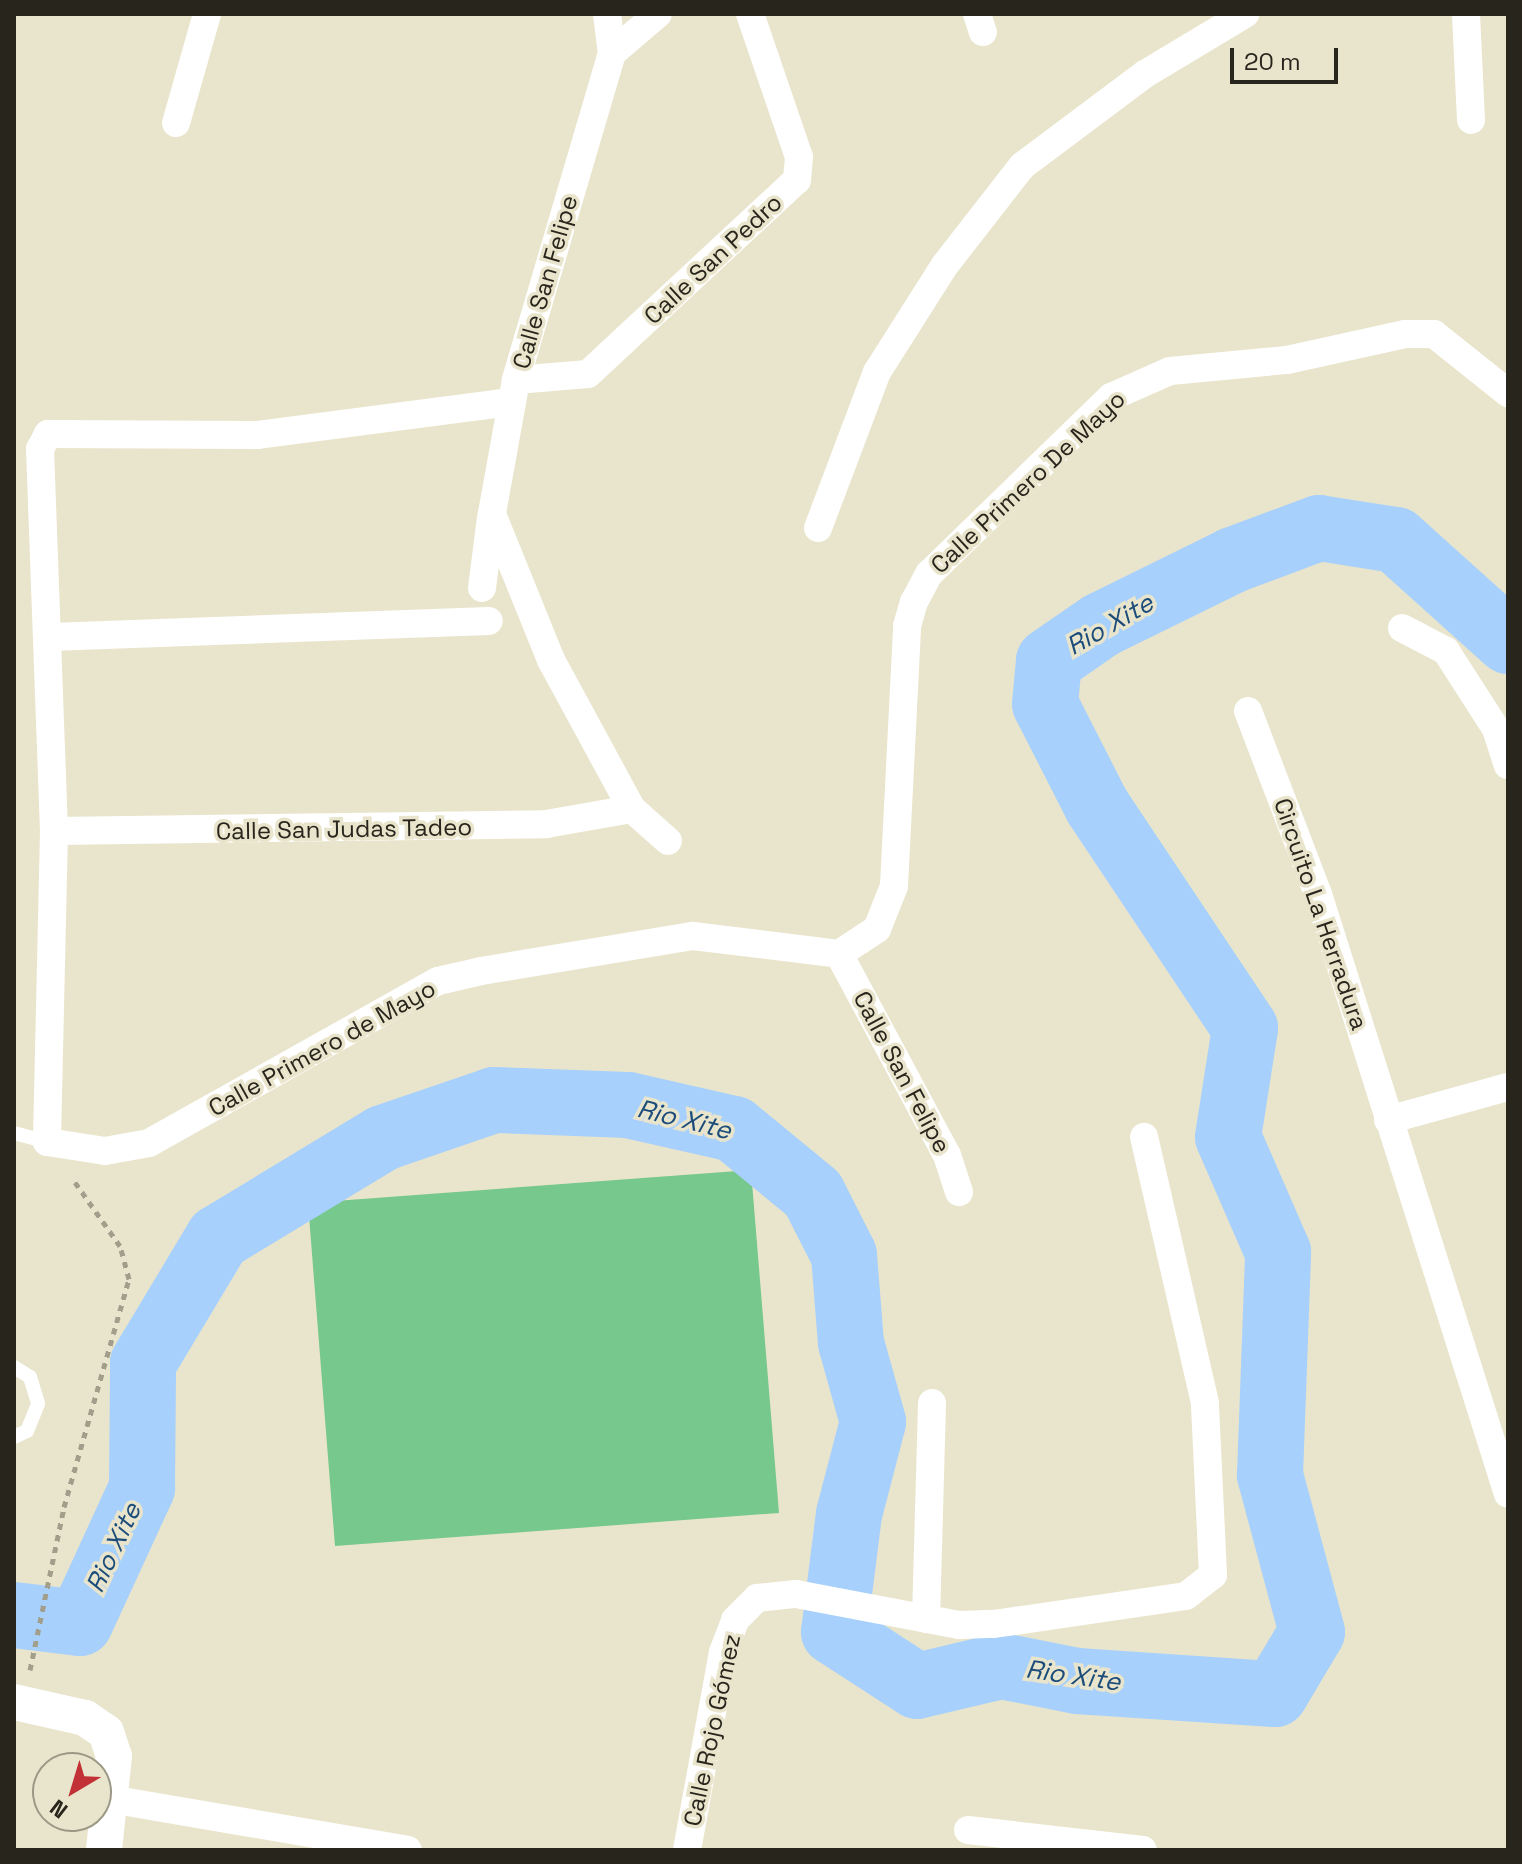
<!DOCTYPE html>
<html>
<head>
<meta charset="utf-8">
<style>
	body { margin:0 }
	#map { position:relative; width:1522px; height:1864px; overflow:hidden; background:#e9e5cc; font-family:"Space Grotesk",sans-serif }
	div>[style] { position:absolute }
	.green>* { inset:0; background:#77c88c }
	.river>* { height:66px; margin:-33px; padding:0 33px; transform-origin:33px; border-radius:33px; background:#a7d0fc }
	.path>* { height:5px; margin-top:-2.5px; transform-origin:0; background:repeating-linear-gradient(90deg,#a19e8b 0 6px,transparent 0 12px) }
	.service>* { height:14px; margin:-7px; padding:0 7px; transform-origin:7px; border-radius:7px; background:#fff }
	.minor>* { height:28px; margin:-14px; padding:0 14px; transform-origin:14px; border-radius:14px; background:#fff }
	.tertiary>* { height:36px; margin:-18px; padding:0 18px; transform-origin:18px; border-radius:18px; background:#fff }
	span { translate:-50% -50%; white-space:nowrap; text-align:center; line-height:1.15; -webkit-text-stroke:7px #e9e5cc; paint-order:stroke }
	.street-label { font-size:24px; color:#27251c }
	.water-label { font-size:26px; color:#1c4c7a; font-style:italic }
	.frame { position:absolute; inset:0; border:16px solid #27251c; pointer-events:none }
	.north { position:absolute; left:32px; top:1752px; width:80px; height:80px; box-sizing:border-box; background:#e9e5cc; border:2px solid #9b9886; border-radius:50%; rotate:218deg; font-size:22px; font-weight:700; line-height:32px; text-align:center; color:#27251c }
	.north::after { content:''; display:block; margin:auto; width:28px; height:36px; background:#c13136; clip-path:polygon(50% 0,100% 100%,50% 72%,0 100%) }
	.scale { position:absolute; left:1230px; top:48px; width:108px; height:36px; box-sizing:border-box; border:4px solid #27251c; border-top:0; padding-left:10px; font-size:24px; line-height:28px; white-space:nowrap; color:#27251c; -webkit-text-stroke:6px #e9e5cc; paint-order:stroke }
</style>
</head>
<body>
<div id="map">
	<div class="green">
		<i style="clip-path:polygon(751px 1170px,779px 1513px,335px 1546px,308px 1203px)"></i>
	</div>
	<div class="river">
		<i style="left:14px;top:1615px;width:66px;rotate:6.9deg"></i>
		<i style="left:80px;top:1623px;width:149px;rotate:-65.3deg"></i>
		<i style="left:142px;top:1488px;width:125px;rotate:-89.5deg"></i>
		<i style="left:143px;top:1363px;width:146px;rotate:-59deg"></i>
		<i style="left:218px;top:1238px;width:193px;rotate:-31.2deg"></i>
		<i style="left:383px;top:1138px;width:117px;rotate:-18.9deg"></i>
		<i style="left:494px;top:1100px;width:134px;rotate:2.1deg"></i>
		<i style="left:628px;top:1105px;width:109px;rotate:12.8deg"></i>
		<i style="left:734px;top:1129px;width:102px;rotate:39.4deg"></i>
		<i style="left:813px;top:1194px;width:68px;rotate:63.1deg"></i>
		<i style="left:844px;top:1255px;width:88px;rotate:85.5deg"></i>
		<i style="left:851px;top:1343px;width:82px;rotate:74.4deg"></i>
		<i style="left:873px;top:1422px;width:95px;rotate:104.6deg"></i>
		<i style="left:849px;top:1514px;width:119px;rotate:97.2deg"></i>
		<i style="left:834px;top:1632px;width:99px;rotate:33deg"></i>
		<i style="left:917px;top:1686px;width:86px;rotate:-13.4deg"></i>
		<i style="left:1001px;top:1666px;width:77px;rotate:11.2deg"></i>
		<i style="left:1077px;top:1681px;width:198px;rotate:3.8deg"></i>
		<i style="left:1275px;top:1694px;width:72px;rotate:-59.2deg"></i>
		<i style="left:1312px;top:1632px;width:163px;rotate:-105deg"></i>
		<i style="left:1270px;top:1475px;width:223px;rotate:-87.9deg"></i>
		<i style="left:1278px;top:1252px;width:125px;rotate:-113.5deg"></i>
		<i style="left:1228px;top:1137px;width:110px;rotate:-81.1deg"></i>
		<i style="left:1245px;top:1028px;width:267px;rotate:-123.7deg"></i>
		<i style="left:1097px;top:806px;width:114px;rotate:-117deg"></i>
		<i style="left:1045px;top:704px;width:43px;rotate:-84.7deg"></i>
		<i style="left:1049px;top:661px;width:63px;rotate:-34.7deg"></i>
		<i style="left:1101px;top:625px;width:147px;rotate:-26.2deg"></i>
		<i style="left:1233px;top:560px;width:92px;rotate:-20.4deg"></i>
		<i style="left:1319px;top:528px;width:78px;rotate:8.9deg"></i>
		<i style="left:1396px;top:540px;width:151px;rotate:42deg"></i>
	</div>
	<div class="path">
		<i style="left:30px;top:1670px;width:167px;rotate:-78.2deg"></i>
		<i style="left:64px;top:1507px;width:237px;rotate:-74.1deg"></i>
		<i style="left:129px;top:1279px;width:34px;rotate:-105deg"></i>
		<i style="left:120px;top:1246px;width:83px;rotate:-125.2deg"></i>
	</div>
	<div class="service">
		<i style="left:14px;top:1133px;width:34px;rotate:15deg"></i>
		<i style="left:14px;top:1367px;width:19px;rotate:32deg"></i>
		<i style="left:30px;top:1377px;width:28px;rotate:73deg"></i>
		<i style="left:38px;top:1404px;width:29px;rotate:112deg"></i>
		<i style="left:27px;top:1431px;width:14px;rotate:155deg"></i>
	</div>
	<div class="minor">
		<i style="left:607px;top:14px;width:39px;rotate:83deg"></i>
		<i style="left:612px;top:53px;width:341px;rotate:106.4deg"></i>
		<i style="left:516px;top:380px;width:136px;rotate:100.2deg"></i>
		<i style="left:492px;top:514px;width:157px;rotate:68deg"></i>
		<i style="left:551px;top:660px;width:170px;rotate:61.5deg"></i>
		<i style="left:632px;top:809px;width:48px;rotate:41.6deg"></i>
		<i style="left:977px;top:14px;width:19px;rotate:72deg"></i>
		<i style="left:1466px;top:14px;width:106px;rotate:87.3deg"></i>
		<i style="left:612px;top:53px;width:60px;rotate:-40.3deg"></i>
		<i style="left:176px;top:123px;width:113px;rotate:-74.1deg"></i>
		<i style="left:516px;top:380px;width:72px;rotate:-4.8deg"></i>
		<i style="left:588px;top:374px;width:285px;rotate:-42.9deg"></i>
		<i style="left:797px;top:180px;width:23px;rotate:-85deg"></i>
		<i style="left:799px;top:157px;width:151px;rotate:-108.9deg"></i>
		<i style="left:511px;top:402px;width:255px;rotate:172.6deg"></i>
		<i style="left:258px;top:435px;width:210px;rotate:-179.7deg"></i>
		<i style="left:48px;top:434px;width:17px;rotate:118deg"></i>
		<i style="left:40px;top:449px;width:382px;rotate:87.9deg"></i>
		<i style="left:54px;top:831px;width:311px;rotate:91.3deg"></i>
		<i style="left:47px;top:1142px;width:59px;rotate:8.8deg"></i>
		<i style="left:105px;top:1151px;width:45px;rotate:-10.3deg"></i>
		<i style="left:149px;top:1143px;width:331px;rotate:-29.3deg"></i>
		<i style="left:438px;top:981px;width:44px;rotate:-13.1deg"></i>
		<i style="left:481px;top:971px;width:215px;rotate:-9.4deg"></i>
		<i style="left:693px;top:936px;width:147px;rotate:7deg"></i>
		<i style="left:818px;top:528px;width:167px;rotate:-69.3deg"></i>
		<i style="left:877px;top:372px;width:127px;rotate:-57.6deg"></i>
		<i style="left:945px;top:265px;width:125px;rotate:-52.1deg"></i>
		<i style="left:1022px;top:166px;width:154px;rotate:-36.8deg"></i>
		<i style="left:1145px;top:74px;width:117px;rotate:-31deg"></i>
		<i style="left:482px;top:588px;width:71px;rotate:-82.7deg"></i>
		<i style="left:1402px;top:628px;width:50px;rotate:27.6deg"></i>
		<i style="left:1446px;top:651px;width:93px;rotate:57.3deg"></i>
		<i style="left:1496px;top:729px;width:38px;rotate:72deg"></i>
		<i style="left:50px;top:637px;width:439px;rotate:-2.1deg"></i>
		<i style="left:1248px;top:711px;width:196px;rotate:69.1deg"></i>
		<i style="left:1318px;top:894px;width:629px;rotate:72.43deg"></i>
		<i style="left:54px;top:831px;width:492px;rotate:-0.8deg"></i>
		<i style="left:546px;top:824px;width:87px;rotate:-9.9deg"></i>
		<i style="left:839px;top:954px;width:45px;rotate:-33.3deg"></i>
		<i style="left:877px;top:929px;width:46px;rotate:-68.4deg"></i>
		<i style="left:894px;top:886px;width:260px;rotate:-87.1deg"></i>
		<i style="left:907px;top:626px;width:25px;rotate:-74deg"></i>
		<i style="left:914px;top:602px;width:32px;rotate:-62deg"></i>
		<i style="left:929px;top:574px;width:254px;rotate:-44.2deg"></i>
		<i style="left:1111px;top:397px;width:64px;rotate:-23.8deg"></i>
		<i style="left:1170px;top:371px;width:118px;rotate:-5.4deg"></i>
		<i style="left:1287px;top:360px;width:121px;rotate:-12.4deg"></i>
		<i style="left:1405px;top:334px;width:29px"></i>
		<i style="left:1434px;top:334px;width:95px;rotate:38.6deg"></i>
		<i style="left:839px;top:954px;width:228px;rotate:61.8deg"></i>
		<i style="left:947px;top:1155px;width:39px;rotate:72deg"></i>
		<i style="left:1388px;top:1120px;width:124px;rotate:-15.4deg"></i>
		<i style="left:926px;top:1619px;width:216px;rotate:-88.4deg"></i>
		<i style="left:110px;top:1799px;width:302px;rotate:9.7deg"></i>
		<i style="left:968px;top:1830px;width:176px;rotate:6.5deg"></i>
		<i style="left:687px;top:1850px;width:201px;rotate:-79.7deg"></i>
		<i style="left:723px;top:1652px;width:34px;rotate:-69deg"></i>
		<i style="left:735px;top:1620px;width:31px;rotate:-45deg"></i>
		<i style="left:757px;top:1598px;width:39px;rotate:-6deg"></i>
		<i style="left:796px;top:1594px;width:166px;rotate:10.8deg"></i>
		<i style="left:959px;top:1625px;width:35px;rotate:-2deg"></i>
		<i style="left:994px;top:1624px;width:194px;rotate:-8.3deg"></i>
		<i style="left:1186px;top:1596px;width:34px;rotate:-38deg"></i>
		<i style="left:1213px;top:1575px;width:172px;rotate:-92.7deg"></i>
		<i style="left:1205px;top:1403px;width:273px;rotate:-102.9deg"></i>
	</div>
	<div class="tertiary">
		<i style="left:14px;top:1702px;width:73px;rotate:12.7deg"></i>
		<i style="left:85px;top:1718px;width:25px;rotate:34deg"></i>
		<i style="left:106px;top:1732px;width:25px;rotate:72deg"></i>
		<i style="left:114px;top:1756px;width:95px;rotate:96.1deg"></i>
	</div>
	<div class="street-label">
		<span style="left:713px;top:259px;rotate:-43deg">Calle San Pedro</span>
		<span style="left:545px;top:282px;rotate:-74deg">Calle San Felipe</span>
		<span style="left:1028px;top:482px;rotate:-43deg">Calle Primero De Mayo</span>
		<span style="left:344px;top:829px;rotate:-1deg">Calle San Judas Tadeo</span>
		<span style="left:1321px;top:914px;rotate:71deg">Circuito La Herradura</span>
		<span style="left:322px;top:1048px;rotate:-29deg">Calle Primero de Mayo</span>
		<span style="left:902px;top:1072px;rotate:62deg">Calle San Felipe</span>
		<span style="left:712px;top:1730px;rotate:-78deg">Calle Rojo Gómez</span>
	</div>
	<div class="water-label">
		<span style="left:1110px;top:625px;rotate:-30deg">Rio Xite</span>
		<span style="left:684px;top:1120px;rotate:14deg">Rio Xite</span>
		<span style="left:114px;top:1548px;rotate:-65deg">Rio Xite</span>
		<span style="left:1073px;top:1676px;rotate:8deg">Rio Xite</span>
	</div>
	<div class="frame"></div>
	<div class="north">N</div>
	<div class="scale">20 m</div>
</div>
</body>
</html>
